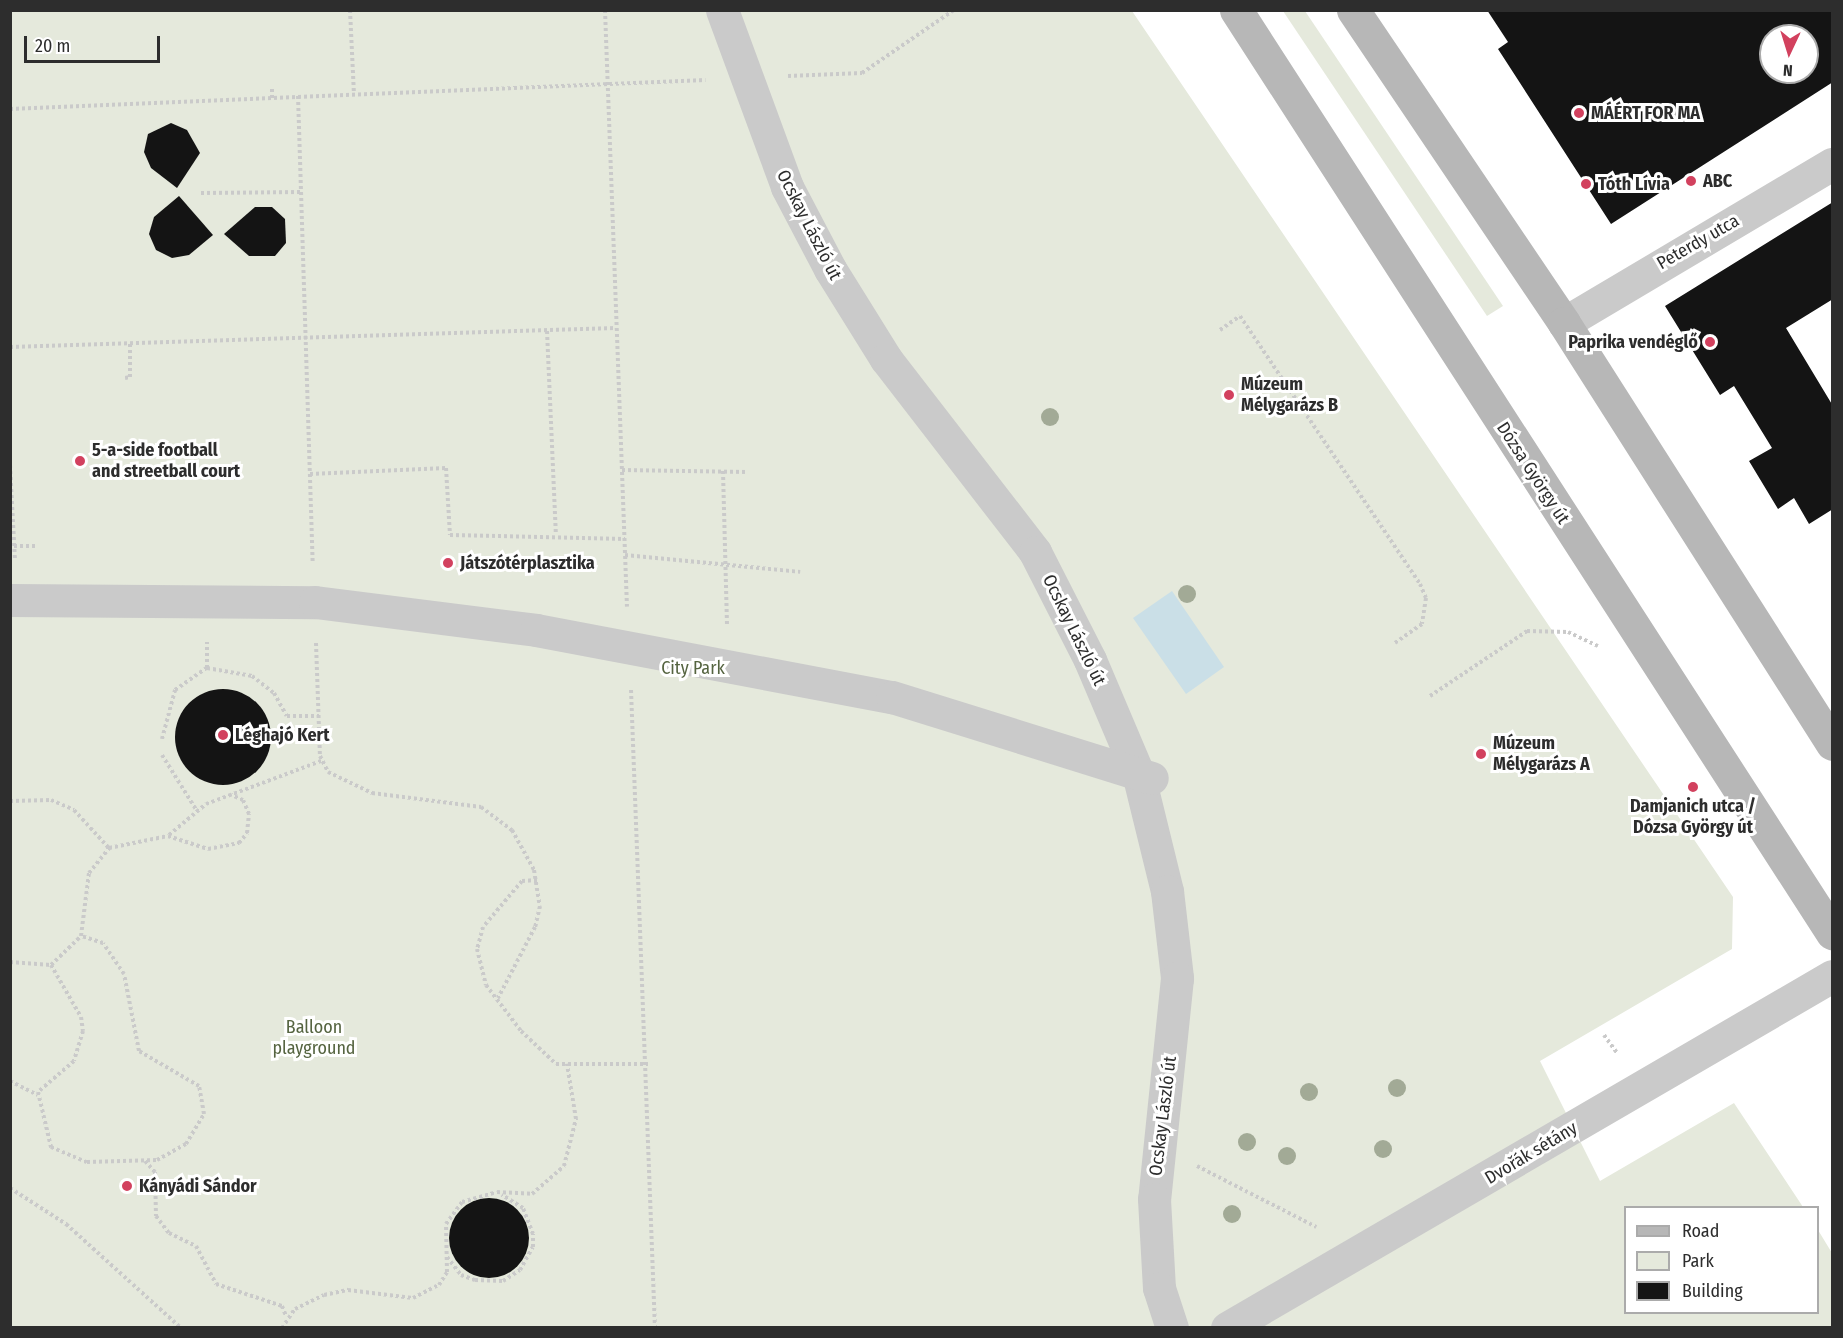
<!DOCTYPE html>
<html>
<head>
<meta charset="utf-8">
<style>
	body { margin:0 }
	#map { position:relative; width:1843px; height:1338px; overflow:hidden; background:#fff; font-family:"Fira Sans Condensed",sans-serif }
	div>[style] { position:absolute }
	.green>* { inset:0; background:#e5e9dc }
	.water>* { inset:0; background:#cadfe7 }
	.building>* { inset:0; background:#141414 }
	.round { border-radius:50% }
	.path>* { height:4px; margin-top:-2px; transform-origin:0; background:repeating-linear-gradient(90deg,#cacaca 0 3px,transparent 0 6px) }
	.street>* { height:33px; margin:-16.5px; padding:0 16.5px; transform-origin:16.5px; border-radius:16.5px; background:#cacaca }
	.secondary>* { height:33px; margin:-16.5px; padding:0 16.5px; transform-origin:16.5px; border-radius:16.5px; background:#b7b7b7 }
	.trees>* { width:18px; height:18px; margin:-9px; border-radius:50%; background:#a2aa96 }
	.dots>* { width:16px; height:16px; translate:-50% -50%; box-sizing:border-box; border:3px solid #fff; border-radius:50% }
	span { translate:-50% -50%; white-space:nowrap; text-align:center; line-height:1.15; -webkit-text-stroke:6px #fff; paint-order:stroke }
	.poi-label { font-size:18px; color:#2d2d2d; font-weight:700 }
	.left { translate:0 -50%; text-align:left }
	.right { translate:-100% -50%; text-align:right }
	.street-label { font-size:18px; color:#2d2d2d }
	.park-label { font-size:18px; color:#556440 }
	.frame { position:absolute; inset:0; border:12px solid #2d2d2d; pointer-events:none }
	.legend { position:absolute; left:1624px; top:1206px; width:195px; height:108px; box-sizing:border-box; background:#fff; border:2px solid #ababab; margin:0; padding:8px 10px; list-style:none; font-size:18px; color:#2d2d2d }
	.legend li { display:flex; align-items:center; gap:12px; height:30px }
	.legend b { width:30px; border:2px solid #ababab }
	.north { position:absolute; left:1759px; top:24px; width:60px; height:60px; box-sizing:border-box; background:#fff; border:2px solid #ababab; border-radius:50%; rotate:184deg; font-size:16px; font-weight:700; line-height:24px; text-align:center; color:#2d2d2d }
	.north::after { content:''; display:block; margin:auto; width:21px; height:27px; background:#d2415e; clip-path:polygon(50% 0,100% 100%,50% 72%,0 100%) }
	.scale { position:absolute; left:24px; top:36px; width:136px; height:27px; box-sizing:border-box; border:3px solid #2d2d2d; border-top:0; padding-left:8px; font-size:18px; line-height:21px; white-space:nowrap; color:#2d2d2d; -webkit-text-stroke:4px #fff; paint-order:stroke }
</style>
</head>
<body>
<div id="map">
	<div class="green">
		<i style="clip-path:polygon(10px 11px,1132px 11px,1733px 897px,1732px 949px,1540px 1061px,1600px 1181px,1734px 1103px,1803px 1207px,1626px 1208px,1626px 1312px,1818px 1312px,1818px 1230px,1832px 1253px,1832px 1327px,11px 1327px)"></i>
		<i style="clip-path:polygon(1283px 11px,1305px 11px,1503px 306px,1487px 316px)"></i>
	</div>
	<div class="water">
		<i style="clip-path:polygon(1172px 591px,1224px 667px,1186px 694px,1133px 618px)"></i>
	</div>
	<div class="building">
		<i style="clip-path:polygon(evenodd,1487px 10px,1833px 10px,1833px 82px,1611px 224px,1498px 49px,1508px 42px,1487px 10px,1771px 36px,1807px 36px,1807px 72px,1771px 72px,1771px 36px)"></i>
		<i style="clip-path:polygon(171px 123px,187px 130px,200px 153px,177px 188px,151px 168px,144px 152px,148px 134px)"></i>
		<i style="clip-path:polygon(179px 196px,213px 235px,189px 255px,172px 258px,156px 250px,149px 234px,154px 217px)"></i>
		<i style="clip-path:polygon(1833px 202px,1833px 299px,1786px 328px,1833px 406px,1833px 509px,1809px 524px,1794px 498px,1778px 509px,1749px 461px,1772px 448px,1734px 386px,1720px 395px,1665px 306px)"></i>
		<i style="clip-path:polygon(255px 207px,272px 207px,285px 219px,286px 243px,275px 256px,249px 256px,224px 234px)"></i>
		<i class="round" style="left:175px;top:689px;width:96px;height:96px"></i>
		<i class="round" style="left:449px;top:1198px;width:80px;height:80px"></i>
	</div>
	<div class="path">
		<i style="left:350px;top:10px;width:84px;rotate:87.3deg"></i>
		<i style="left:605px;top:10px;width:597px;rotate:87.89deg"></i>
		<i style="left:788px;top:76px;width:74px;rotate:-2.3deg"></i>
		<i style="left:862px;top:73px;width:112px;rotate:-34.4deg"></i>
		<i style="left:272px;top:89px;width:9px;rotate:90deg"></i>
		<i style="left:298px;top:96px;width:467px;rotate:88.2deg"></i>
		<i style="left:10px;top:109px;width:696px;rotate:-2.39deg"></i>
		<i style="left:201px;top:193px;width:100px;rotate:-0.6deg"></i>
		<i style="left:1220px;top:330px;width:24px;rotate:-35deg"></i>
		<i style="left:1240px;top:316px;width:323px;rotate:56.1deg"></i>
		<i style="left:1420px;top:584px;width:15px;rotate:67deg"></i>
		<i style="left:1426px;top:598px;width:26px;rotate:99deg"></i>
		<i style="left:1422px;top:624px;width:33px;rotate:145deg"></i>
		<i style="left:547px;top:331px;width:203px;rotate:87.5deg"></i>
		<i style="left:10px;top:347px;width:606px;rotate:-1.8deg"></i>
		<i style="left:125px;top:378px;width:5px;rotate:-11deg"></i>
		<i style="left:130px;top:377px;width:34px;rotate:-90deg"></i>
		<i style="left:10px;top:465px;width:95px;rotate:87deg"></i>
		<i style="left:622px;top:470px;width:125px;rotate:0.9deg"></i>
		<i style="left:723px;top:471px;width:155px;rotate:88.5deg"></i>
		<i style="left:310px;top:474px;width:136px;rotate:-2.5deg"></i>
		<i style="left:446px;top:468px;width:67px;rotate:86.6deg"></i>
		<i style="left:450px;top:535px;width:175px;rotate:1.3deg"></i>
		<i style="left:14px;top:546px;width:22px"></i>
		<i style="left:625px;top:555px;width:176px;rotate:5.5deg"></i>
		<i style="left:316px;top:643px;width:113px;rotate:88deg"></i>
		<i style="left:320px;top:756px;width:18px;rotate:63deg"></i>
		<i style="left:328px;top:772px;width:49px;rotate:25.5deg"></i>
		<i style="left:372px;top:793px;width:110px;rotate:7.3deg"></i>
		<i style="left:481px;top:807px;width:39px;rotate:37deg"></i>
		<i style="left:512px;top:830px;width:46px;rotate:61.2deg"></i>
		<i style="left:534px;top:870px;width:36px;rotate:81deg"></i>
		<i style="left:540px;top:906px;width:22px;rotate:103deg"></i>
		<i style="left:535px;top:927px;width:80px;rotate:117.5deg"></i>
		<i style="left:207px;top:668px;width:26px;rotate:-90deg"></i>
		<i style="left:631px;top:690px;width:638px;rotate:87.85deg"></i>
		<i style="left:1430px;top:696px;width:117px;rotate:-33.8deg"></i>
		<i style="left:1527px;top:631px;width:41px;rotate:1.4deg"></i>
		<i style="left:1568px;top:632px;width:33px;rotate:25deg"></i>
		<i style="left:162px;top:739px;width:51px;rotate:-75.1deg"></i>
		<i style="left:175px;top:690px;width:39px;rotate:-35deg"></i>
		<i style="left:207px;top:668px;width:46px;rotate:10.1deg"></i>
		<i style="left:252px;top:676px;width:28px;rotate:38deg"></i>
		<i style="left:274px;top:693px;width:26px;rotate:61deg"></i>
		<i style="left:287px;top:716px;width:32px"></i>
		<i style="left:162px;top:755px;width:66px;rotate:58deg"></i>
		<i style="left:10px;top:801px;width:41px;rotate:-1.4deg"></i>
		<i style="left:51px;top:800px;width:25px;rotate:23deg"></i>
		<i style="left:74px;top:810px;width:52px;rotate:47.4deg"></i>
		<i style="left:169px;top:835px;width:48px;rotate:-40deg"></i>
		<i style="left:206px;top:804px;width:123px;rotate:-20.5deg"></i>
		<i style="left:537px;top:880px;width:15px;rotate:176deg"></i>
		<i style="left:522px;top:881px;width:60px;rotate:130.3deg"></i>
		<i style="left:483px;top:927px;width:23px;rotate:105deg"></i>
		<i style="left:477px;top:949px;width:37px;rotate:76deg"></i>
		<i style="left:486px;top:985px;width:58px;rotate:52.7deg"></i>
		<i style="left:521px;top:1031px;width:48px;rotate:43.3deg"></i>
		<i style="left:556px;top:1064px;width:92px"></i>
		<i style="left:10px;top:962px;width:41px;rotate:4.2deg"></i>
		<i style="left:51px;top:965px;width:42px;rotate:-44deg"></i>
		<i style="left:81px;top:936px;width:64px;rotate:-82.8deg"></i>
		<i style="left:89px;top:873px;width:32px;rotate:-51deg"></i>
		<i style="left:109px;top:848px;width:60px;rotate:-11.5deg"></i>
		<i style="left:168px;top:836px;width:42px;rotate:18deg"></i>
		<i style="left:208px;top:849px;width:32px;rotate:-11deg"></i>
		<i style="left:239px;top:843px;width:13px;rotate:-51deg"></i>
		<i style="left:247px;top:833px;width:19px;rotate:-84deg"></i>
		<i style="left:249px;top:814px;width:15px;rotate:-113deg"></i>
		<i style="left:243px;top:800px;width:13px;rotate:-157deg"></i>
		<i style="left:51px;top:965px;width:60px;rotate:60deg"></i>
		<i style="left:81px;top:1017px;width:14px;rotate:82deg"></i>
		<i style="left:83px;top:1031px;width:31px;rotate:107deg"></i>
		<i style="left:74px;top:1061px;width:48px;rotate:139.3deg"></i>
		<i style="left:38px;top:1092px;width:57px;rotate:76.7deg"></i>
		<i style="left:51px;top:1147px;width:39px;rotate:23deg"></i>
		<i style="left:87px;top:1162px;width:70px;rotate:-1.6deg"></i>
		<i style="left:157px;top:1160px;width:33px;rotate:-29deg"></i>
		<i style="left:186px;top:1144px;width:35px;rotate:-59deg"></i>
		<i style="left:204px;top:1114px;width:28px;rotate:-100deg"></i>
		<i style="left:199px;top:1086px;width:69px;rotate:-149.7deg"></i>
		<i style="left:139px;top:1051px;width:78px;rotate:-101deg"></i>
		<i style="left:124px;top:974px;width:37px;rotate:-124deg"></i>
		<i style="left:103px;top:943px;width:23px;rotate:-162deg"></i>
		<i style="left:1604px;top:1035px;width:22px;rotate:54deg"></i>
		<i style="left:10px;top:1081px;width:31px;rotate:27deg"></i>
		<i style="left:145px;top:1161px;width:15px;rotate:48deg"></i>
		<i style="left:155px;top:1172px;width:44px;rotate:88.7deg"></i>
		<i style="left:156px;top:1216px;width:21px;rotate:53deg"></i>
		<i style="left:169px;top:1233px;width:30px;rotate:26deg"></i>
		<i style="left:196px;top:1246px;width:43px;rotate:62.2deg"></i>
		<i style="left:216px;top:1284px;width:70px;rotate:18.4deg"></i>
		<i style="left:282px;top:1306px;width:11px;rotate:68deg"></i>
		<i style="left:1197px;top:1166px;width:134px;rotate:27.1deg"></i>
		<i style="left:10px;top:1188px;width:67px;rotate:32.7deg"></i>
		<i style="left:66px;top:1224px;width:155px;rotate:42.1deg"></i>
		<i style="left:447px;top:1257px;width:23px;rotate:52deg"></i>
		<i style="left:461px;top:1275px;width:15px;rotate:20deg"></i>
		<i style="left:475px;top:1280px;width:28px;rotate:2deg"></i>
		<i style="left:503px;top:1281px;width:20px;rotate:-33deg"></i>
		<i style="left:520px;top:1270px;width:26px;rotate:-61deg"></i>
		<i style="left:533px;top:1247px;width:13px;rotate:-90deg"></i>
		<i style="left:533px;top:1234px;width:28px;rotate:-111deg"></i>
		<i style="left:523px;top:1208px;width:25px;rotate:-148deg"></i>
		<i style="left:282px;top:1328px;width:23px;rotate:-56deg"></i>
		<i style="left:295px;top:1309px;width:32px;rotate:-26deg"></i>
		<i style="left:324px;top:1295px;width:25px;rotate:-12deg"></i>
		<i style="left:348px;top:1290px;width:65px;rotate:7deg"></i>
		<i style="left:413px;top:1298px;width:29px;rotate:-27deg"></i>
		<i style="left:439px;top:1285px;width:15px;rotate:-58deg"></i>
		<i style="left:447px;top:1272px;width:48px;rotate:-91.2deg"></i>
		<i style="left:446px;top:1224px;width:27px;rotate:-54deg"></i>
		<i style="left:462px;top:1202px;width:36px;rotate:-16deg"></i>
		<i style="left:497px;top:1192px;width:35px;rotate:3deg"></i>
		<i style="left:532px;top:1194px;width:43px;rotate:-41.2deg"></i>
		<i style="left:564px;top:1166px;width:49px;rotate:-75.7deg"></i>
		<i style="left:576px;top:1119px;width:56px;rotate:-99.3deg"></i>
	</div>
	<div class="street">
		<i style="left:722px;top:10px;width:189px;rotate:69.8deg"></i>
		<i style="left:787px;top:187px;width:93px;rotate:62.3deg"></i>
		<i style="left:830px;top:269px;width:106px;rotate:58.1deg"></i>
		<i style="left:886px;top:359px;width:244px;rotate:52.3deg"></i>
		<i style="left:1035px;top:552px;width:121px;rotate:63deg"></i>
		<i style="left:1090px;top:660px;width:123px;rotate:67deg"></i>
		<i style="left:1138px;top:773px;width:122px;rotate:76.2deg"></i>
		<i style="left:1167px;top:891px;width:88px;rotate:83.4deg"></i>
		<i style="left:1177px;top:978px;width:222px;rotate:95.9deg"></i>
		<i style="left:1154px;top:1199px;width:89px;rotate:86.8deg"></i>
		<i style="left:1159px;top:1288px;width:42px;rotate:72deg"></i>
		<i style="left:1564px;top:323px;width:312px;rotate:-30.7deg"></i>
		<i style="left:10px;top:600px;width:305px;rotate:0.4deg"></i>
		<i style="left:315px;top:602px;width:223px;rotate:7.2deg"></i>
		<i style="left:536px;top:630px;width:362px;rotate:10.7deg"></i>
		<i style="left:892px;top:697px;width:272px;rotate:17.3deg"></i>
		<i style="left:1227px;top:1328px;width:700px;rotate:-30.19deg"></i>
	</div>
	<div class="secondary">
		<i style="left:1236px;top:10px;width:1099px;rotate:57.15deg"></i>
		<i style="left:1353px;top:10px;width:377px;rotate:56deg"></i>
		<i style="left:1564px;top:323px;width:499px;rotate:57.5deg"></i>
	</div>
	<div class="trees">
		<i style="left:1050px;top:417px"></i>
		<i style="left:1187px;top:594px"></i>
		<i style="left:1397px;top:1088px"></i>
		<i style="left:1309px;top:1092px"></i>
		<i style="left:1247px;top:1142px"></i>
		<i style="left:1383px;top:1149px"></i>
		<i style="left:1287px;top:1156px"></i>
		<i style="left:1232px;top:1214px"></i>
	</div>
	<div class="dots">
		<i style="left:1579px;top:113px;background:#d2415e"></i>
		<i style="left:1691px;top:181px;background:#d2415e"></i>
		<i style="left:1586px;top:184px;background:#d2415e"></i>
		<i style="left:1710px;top:342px;background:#d2415e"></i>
		<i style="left:1229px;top:395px;background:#d2415e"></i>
		<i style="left:80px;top:461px;background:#d2415e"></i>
		<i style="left:448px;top:563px;background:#d2415e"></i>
		<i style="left:223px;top:735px;background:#d2415e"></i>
		<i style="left:1481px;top:754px;background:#d2415e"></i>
		<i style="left:1693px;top:787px;background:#d2415e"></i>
		<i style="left:127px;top:1186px;background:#d2415e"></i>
	</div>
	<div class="poi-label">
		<span class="left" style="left:1591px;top:113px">MÁÉRT FOR MA</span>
		<span class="left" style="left:1703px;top:181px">ABC</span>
		<span class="left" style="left:1598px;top:184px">Tóth Lívia</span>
		<span class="right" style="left:1698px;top:342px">Paprika vendéglő</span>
		<span class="left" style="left:1241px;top:395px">Múzeum<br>Mélygarázs B</span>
		<span class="left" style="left:92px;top:461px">5-a-side football<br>and streetball court</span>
		<span class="left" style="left:460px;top:563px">Játszótérplasztika</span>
		<span class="left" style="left:235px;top:735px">Léghajó Kert</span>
		<span class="left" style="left:1493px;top:754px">Múzeum<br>Mélygarázs A</span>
		<span style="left:1693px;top:817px">Damjanich utca /<br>Dózsa György út</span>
		<span class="left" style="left:139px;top:1186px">Kányádi Sándor</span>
	</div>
	<div class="street-label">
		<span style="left:809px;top:225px;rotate:63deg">Ocskay László út</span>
		<span style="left:1698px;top:242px;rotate:-30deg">Peterdy utca</span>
		<span style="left:1533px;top:473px;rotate:57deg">Dózsa György út</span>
		<span style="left:1074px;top:630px;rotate:64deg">Ocskay László út</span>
		<span style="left:1163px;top:1116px;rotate:-83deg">Ocskay László út</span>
		<span style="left:1531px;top:1153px;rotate:-31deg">Dvořák sétány</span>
	</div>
	<div class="park-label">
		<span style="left:693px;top:668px">City Park</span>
		<span style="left:314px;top:1038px">Balloon<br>playground</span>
	</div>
	<div class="frame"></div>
	<ul class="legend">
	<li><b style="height:8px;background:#b7b7b7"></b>Road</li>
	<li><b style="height:16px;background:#e5e9dc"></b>Park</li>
	<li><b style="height:16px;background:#141414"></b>Building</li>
	</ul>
	<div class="north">N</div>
	<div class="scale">20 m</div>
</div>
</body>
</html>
